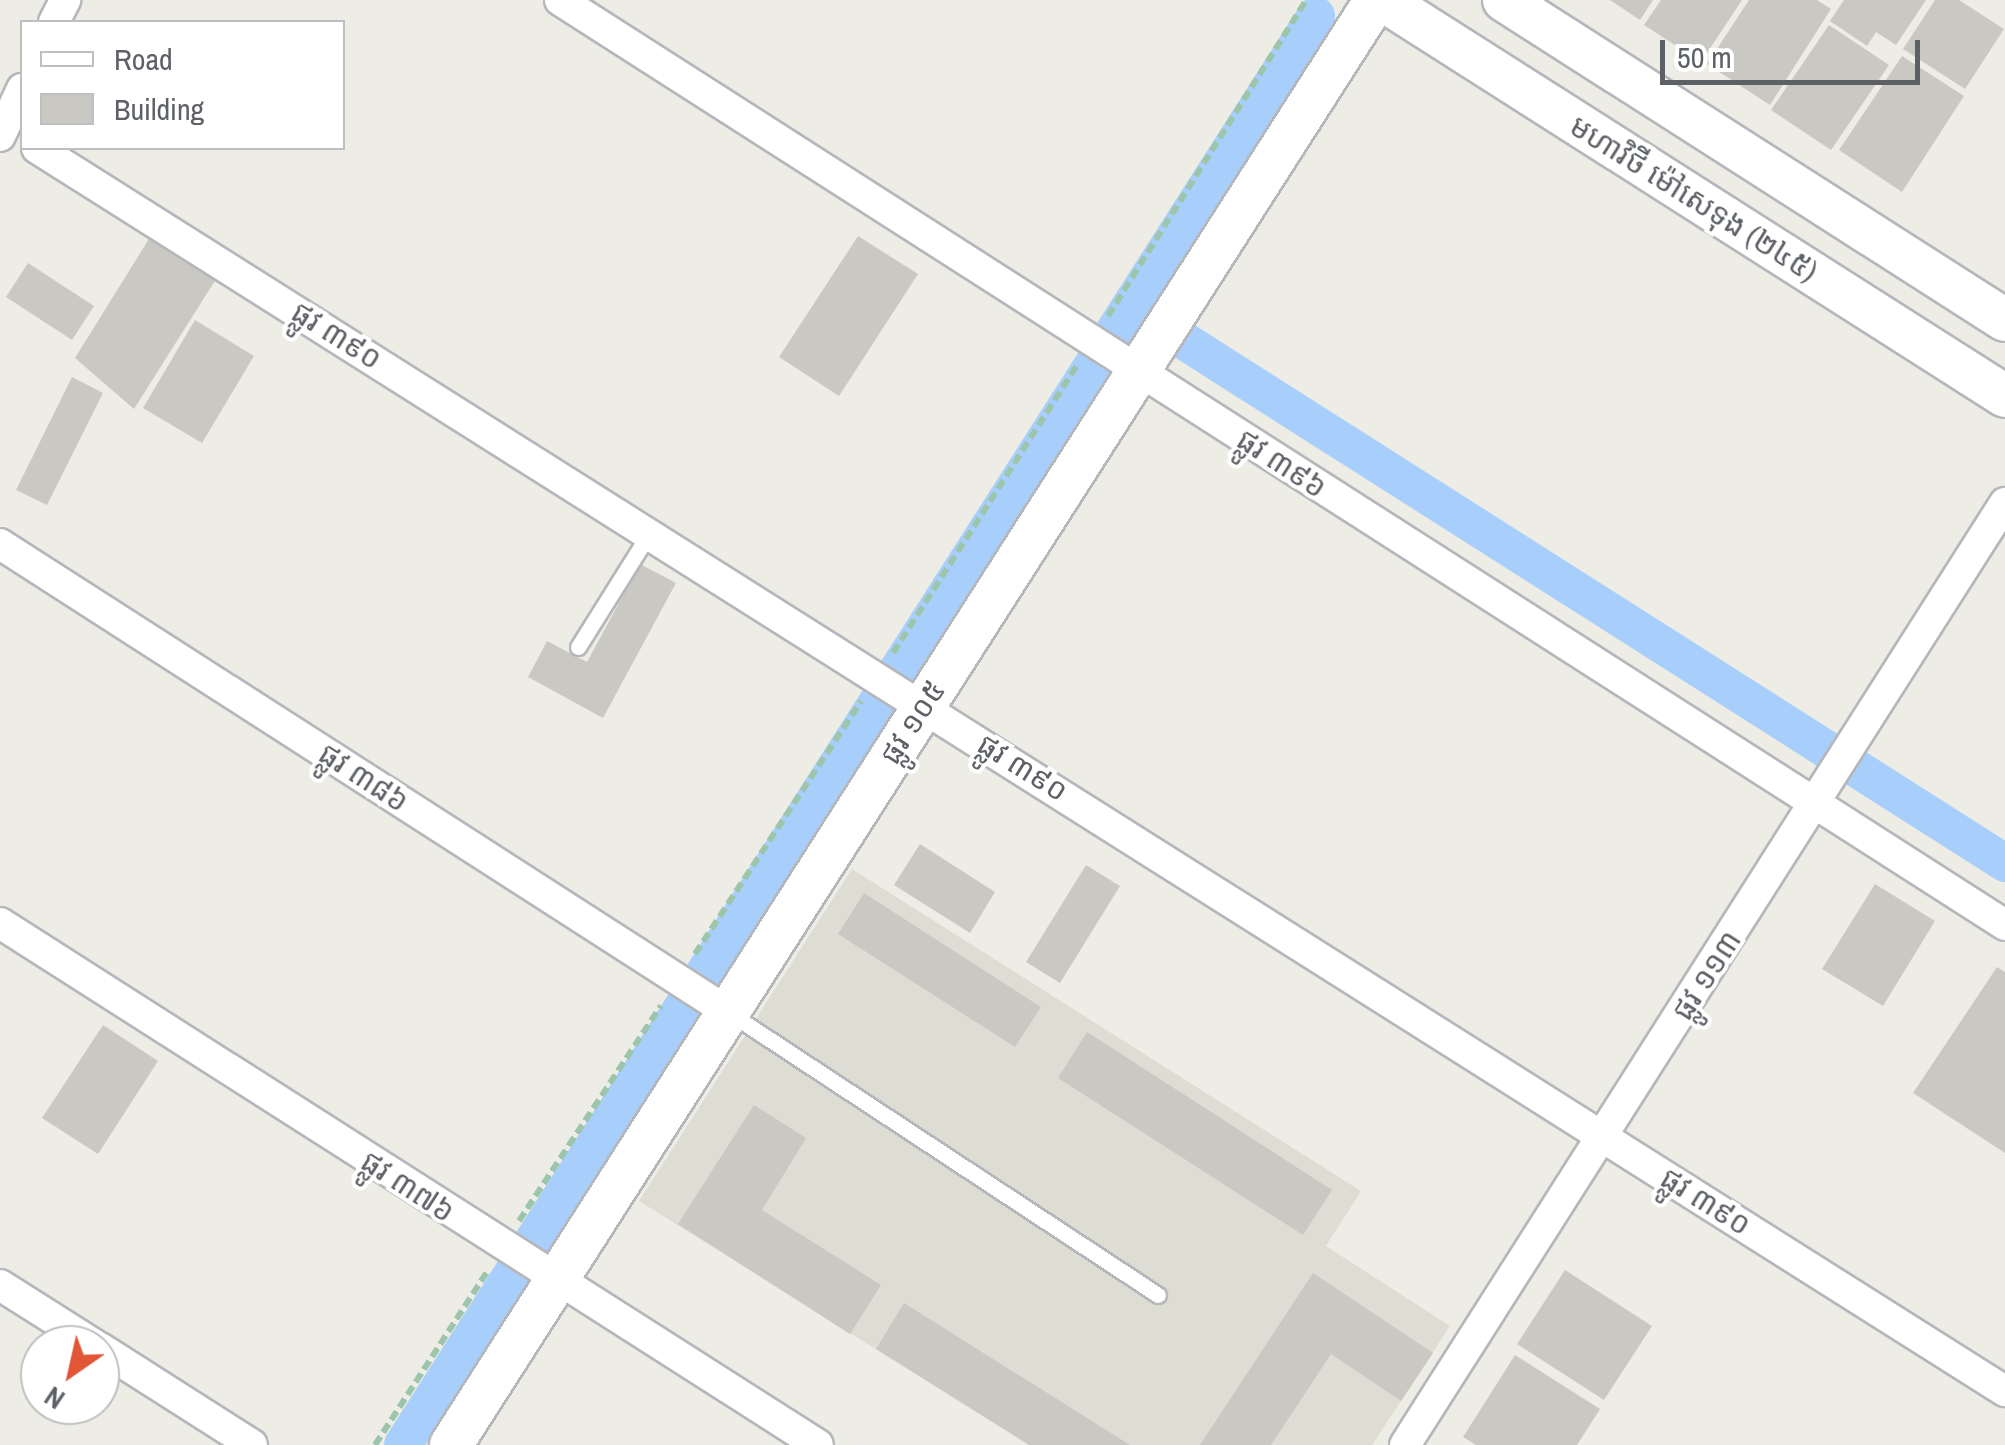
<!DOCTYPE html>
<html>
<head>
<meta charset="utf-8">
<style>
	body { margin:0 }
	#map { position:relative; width:2005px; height:1445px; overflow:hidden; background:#eeede5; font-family:"Archivo Narrow","Noto Sans Khmer",sans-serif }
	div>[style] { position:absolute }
	.education>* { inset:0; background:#deddd3 }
	.canal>* { height:38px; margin:-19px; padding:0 19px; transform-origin:19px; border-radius:19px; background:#a8cffb }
	.building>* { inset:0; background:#cac8c2 }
	.path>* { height:6px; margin-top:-3px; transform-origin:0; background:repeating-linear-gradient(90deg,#9cc5ac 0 10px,transparent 0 15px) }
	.roads { filter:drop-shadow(2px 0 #b5b7bb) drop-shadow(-2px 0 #b5b7bb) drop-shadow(0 2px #b5b7bb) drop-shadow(0 -2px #b5b7bb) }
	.lane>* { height:15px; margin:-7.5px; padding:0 7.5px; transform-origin:7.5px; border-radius:7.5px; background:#fff }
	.street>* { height:30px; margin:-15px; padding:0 15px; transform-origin:15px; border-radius:15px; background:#fff }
	.secondary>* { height:42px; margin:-21px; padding:0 21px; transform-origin:21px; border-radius:21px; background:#fff }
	span { translate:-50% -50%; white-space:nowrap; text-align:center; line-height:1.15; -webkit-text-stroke:8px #fff; paint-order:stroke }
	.street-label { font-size:30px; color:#5d6065 }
	.legend { position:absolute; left:20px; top:20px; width:325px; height:130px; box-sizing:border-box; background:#fff; border:2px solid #bebfc1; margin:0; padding:12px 18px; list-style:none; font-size:30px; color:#5d6065 }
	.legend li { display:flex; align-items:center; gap:20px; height:50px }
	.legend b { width:50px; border:2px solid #bebfc1 }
	.north { position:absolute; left:20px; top:1325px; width:100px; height:100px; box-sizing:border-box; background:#fff; border:2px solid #bebfc1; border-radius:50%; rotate:214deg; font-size:28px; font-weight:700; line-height:40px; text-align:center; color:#5d6065 }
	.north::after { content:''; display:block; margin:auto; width:35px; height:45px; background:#e25638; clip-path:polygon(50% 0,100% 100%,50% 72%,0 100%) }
	.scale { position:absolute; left:1660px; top:40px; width:260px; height:45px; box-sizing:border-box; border:5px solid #5d6065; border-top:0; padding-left:12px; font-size:30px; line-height:35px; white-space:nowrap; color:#5d6065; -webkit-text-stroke:8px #fff; paint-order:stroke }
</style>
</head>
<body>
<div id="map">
	<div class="education">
		<i style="clip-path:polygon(852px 869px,1361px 1191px,1326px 1246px,1450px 1326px,1372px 1445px,1029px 1445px,639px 1201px)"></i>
	</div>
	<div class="canal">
		<i style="left:1142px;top:314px;width:1023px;rotate:32.46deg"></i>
		<i style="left:403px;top:1445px;width:1696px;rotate:-57.43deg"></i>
	</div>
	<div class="building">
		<i style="clip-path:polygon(1610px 0,1653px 0,1640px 20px)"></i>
		<i style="clip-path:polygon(1661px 0,1742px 0,1701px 62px,1644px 25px)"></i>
		<i style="clip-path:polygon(1749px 0,1817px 0,1831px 9px,1770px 105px,1707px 64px)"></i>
		<i style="clip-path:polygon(1844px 0,1926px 0,1896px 45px,1876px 32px,1867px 46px,1830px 21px)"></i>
		<i style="clip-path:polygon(1935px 0,1959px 0,2004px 29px,1965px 89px,1903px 49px)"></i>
		<i style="clip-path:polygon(1829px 25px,1889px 65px,1831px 150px,1771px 110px)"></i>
		<i style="clip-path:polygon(1902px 56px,1964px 96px,1902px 192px,1839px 150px)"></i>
		<i style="clip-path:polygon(152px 234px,218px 276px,134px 409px,75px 358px)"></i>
		<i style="clip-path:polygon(858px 236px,918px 274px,839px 396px,779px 357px)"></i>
		<i style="clip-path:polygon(28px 263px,94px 306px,72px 340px,6px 297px)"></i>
		<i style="clip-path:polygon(195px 320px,254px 356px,202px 443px,143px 408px)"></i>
		<i style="clip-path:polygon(72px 377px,103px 393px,47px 505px,16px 490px)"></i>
		<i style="clip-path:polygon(640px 564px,676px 583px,603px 718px,528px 677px,547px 641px,587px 662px)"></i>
		<i style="clip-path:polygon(920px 844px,995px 892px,970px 933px,894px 885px)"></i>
		<i style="clip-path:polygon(1086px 865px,1120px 886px,1060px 983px,1026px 962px)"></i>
		<i style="clip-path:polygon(1875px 884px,1935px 921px,1883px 1006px,1822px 969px)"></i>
		<i style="clip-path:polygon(864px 893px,1041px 1007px,1015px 1047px,838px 934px)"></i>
		<i style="clip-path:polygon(1997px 967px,2005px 972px,2005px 1153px,1913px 1093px)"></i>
		<i style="clip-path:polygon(103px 1025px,158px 1061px,98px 1154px,42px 1118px)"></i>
		<i style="clip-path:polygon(1087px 1032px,1332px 1190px,1303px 1235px,1058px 1078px)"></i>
		<i style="clip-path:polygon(754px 1105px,806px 1138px,762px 1210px,881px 1285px,850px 1334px,678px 1224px)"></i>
		<i style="clip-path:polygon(1565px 1270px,1652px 1326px,1604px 1400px,1517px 1344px)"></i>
		<i style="clip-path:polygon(1313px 1273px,1433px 1353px,1401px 1401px,1331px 1354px,1271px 1445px,1200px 1445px)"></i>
		<i style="clip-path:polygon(904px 1303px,1130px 1445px,1029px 1445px,876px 1349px)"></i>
		<i style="clip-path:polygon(1515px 1355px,1600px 1409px,1577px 1445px,1476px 1445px,1463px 1437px)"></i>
	</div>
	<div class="path">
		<i style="left:1108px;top:316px;width:373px;rotate:-57.9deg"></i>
		<i style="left:893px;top:653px;width:342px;rotate:-57.4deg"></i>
		<i style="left:695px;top:954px;width:303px;rotate:-56.7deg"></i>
		<i style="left:519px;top:1221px;width:258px;rotate:-56.6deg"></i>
		<i style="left:375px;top:1445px;width:208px;rotate:-57.1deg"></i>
	</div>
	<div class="roads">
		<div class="lane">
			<i style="left:578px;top:647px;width:136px;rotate:-57.9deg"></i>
			<i style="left:731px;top:1014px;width:511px;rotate:33.35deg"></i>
		</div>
		<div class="street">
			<i style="left:560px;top:0;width:1716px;rotate:32.62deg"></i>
			<i style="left:54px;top:22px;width:25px;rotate:-63deg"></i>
			<i style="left:0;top:136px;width:52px;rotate:-64.9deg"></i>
			<i style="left:37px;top:148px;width:2328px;rotate:32.28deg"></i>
			<i style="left:0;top:544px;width:864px;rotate:32.72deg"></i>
			<i style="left:0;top:923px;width:970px;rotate:32.54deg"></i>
			<i style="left:0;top:1285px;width:112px;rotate:32.3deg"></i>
			<i style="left:100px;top:1348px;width:180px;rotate:32.5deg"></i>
			<i style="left:1405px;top:1445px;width:1117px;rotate:-57.51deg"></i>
		</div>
		<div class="secondary">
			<i style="left:1383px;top:0;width:737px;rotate:32.48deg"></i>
			<i style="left:1504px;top:0;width:594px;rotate:32.57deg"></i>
			<i style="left:451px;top:1445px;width:1716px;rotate:-57.38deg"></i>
		</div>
	</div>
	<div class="street-label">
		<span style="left:1694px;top:198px;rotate:32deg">មហាវិថី ម៉ៅសេទុង (២៤៥)</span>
		<span style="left:337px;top:335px;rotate:32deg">ផ្លូវ ៣៩០</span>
		<span style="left:1282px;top:463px;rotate:33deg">ផ្លូវ ៣៩៦</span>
		<span style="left:912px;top:722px;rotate:-57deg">ផ្លូវ ១០៥</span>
		<span style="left:1023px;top:767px;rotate:32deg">ផ្លូវ ៣៩០</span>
		<span style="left:364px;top:777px;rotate:33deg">ផ្លូវ ៣៨៦</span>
		<span style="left:1706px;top:975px;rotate:-57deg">ផ្លូវ ១១៣</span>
		<span style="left:408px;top:1186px;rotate:33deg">ផ្លូវ ៣៧៦</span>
		<span style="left:1706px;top:1201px;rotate:32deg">ផ្លូវ ៣៩០</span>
	</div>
	<ul class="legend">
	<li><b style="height:12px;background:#fff"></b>Road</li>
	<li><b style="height:28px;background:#cac8c2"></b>Building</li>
	</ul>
	<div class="north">N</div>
	<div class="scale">50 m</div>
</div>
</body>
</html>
